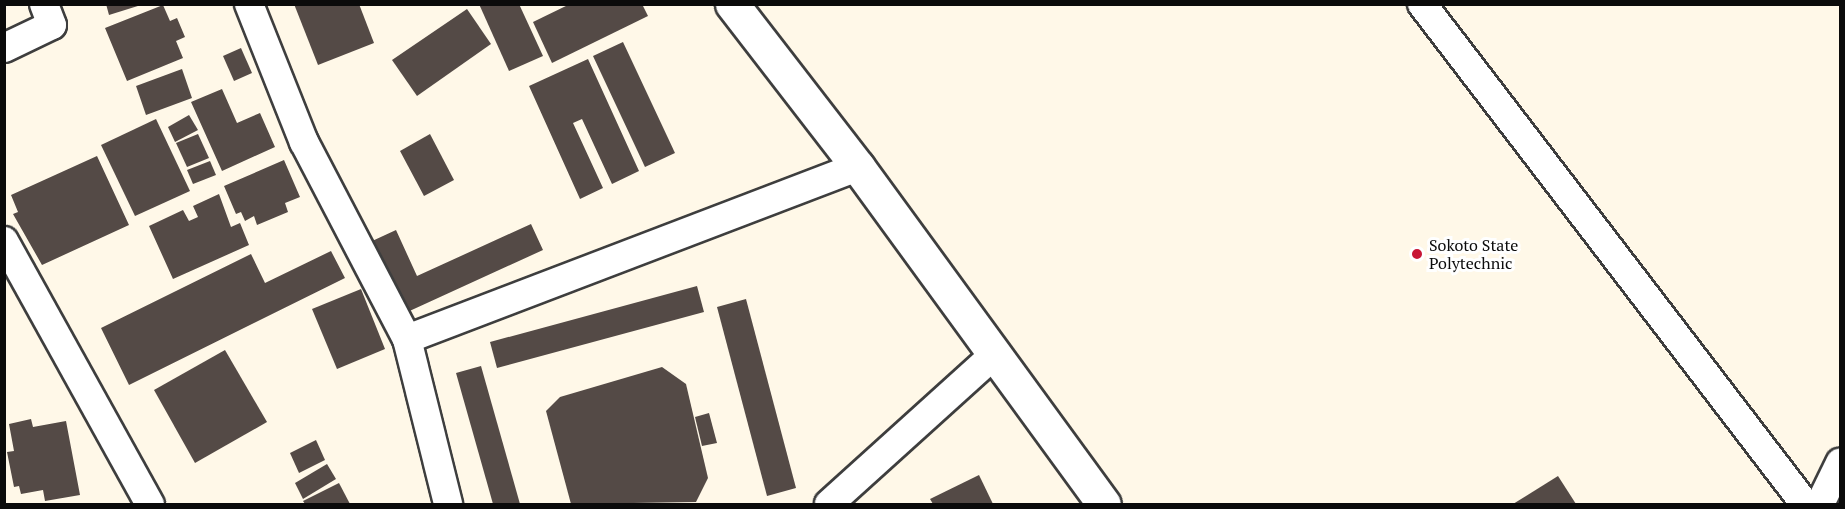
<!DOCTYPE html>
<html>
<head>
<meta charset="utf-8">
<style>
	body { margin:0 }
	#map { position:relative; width:1845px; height:509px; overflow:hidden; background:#fff8e8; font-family:"PT Serif",serif }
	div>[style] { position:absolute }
	.building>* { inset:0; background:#544a46 }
	.roads { filter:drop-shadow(2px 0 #3e3e3e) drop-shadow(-2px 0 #3e3e3e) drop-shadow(0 2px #3e3e3e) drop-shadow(0 -2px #3e3e3e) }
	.minor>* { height:28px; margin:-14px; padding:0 14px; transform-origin:14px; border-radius:14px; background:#fff }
	.tertiary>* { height:33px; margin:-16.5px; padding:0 16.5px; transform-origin:16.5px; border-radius:16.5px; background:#fff }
	.dots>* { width:16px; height:16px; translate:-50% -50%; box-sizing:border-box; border:3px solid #fff; border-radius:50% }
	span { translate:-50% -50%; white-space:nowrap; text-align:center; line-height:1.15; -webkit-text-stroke:6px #fff; paint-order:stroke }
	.poi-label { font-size:16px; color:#0b0b0b }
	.left { translate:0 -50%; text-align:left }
	.frame { position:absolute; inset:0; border:6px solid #0b0b0b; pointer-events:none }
</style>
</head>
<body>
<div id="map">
	<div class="building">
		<i style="clip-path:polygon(106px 4px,141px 4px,141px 5px,109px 15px)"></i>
		<i style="clip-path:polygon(294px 4px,359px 4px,374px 43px,318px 65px)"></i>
		<i style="clip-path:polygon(479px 4px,519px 4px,543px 56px,509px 71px)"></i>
		<i style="clip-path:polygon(570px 4px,642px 4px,648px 16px,552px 63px,533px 22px)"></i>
		<i style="clip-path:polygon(163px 5px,170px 21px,177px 18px,185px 37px,176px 41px,183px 58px,127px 81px,105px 28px)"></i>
		<i style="clip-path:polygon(467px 9px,491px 44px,417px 96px,392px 60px)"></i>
		<i style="clip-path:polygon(623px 42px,675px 153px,645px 167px,593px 56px)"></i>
		<i style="clip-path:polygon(241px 48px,252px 73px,234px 81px,223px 56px)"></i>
		<i style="clip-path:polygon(588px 59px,639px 171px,612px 184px,582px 119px,573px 123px,603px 188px,580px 199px,529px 86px)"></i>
		<i style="clip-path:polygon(182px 69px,192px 98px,146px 115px,136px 86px)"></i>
		<i style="clip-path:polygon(222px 89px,237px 123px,260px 113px,275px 147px,222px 171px,191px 102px)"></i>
		<i style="clip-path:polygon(189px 115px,198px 130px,175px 142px,168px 127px)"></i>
		<i style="clip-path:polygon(156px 119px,190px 191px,135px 216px,101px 145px)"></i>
		<i style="clip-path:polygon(198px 134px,209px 158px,187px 167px,176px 143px)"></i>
		<i style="clip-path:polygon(430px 134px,454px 180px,424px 196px,400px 151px)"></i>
		<i style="clip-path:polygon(97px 156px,129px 225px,42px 265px,13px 214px,18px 212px,11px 195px)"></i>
		<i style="clip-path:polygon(284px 160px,300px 197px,285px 203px,288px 212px,257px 225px,254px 216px,245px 221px,241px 212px,236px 214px,224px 186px)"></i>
		<i style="clip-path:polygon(210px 161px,216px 175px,193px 184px,187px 170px)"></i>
		<i style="clip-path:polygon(219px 194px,231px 227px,240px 223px,249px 245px,173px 279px,149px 226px,183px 210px,189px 221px,198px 217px,193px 206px)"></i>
		<i style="clip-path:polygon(531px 224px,543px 250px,403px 314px,370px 242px,396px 230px,417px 276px)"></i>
		<i style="clip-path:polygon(331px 251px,345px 278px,129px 385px,101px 328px,251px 254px,265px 283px)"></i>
		<i style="clip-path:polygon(697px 286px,704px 312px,497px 368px,490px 342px)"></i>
		<i style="clip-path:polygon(361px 289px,385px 349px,337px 369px,312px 309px)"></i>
		<i style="clip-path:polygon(746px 299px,796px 488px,767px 496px,717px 307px)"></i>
		<i style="clip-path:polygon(225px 350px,267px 422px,195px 463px,154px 390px)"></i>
		<i style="clip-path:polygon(481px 366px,520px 504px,493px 504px,456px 373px)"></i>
		<i style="clip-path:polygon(662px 367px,686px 384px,708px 478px,696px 502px,571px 504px,546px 411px,560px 397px)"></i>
		<i style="clip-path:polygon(709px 413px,717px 443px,702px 446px,695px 417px)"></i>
		<i style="clip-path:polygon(31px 419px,33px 427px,66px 421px,80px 495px,45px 501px,43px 490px,21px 494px,19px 486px,14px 487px,7px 452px,14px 451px,9px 424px)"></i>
		<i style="clip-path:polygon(316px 440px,325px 460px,299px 473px,290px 453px)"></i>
		<i style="clip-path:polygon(327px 464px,336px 479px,303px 499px,295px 483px)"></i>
		<i style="clip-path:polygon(979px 475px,993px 504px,933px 504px,930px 499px)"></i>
		<i style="clip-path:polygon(1558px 476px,1576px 504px,1513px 504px)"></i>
		<i style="clip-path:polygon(339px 483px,350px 504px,305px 504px,303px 501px)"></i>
	</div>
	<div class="roads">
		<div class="minor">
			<i style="left:249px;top:4px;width:149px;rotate:68.3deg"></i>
			<i style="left:304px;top:142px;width:222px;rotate:62.4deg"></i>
			<i style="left:407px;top:339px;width:170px;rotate:76deg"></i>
			<i style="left:1422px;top:4px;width:630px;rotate:52.55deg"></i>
			<i style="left:4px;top:48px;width:53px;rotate:-25.6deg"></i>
			<i style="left:52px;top:25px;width:22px;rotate:-111deg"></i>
			<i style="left:4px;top:241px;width:301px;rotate:61deg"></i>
			<i style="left:407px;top:339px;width:483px;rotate:-20.9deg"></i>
			<i style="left:829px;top:504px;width:224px;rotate:-42.1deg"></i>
			<i style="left:1820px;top:504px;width:46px;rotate:-64deg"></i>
		</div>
		<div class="tertiary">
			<i style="left:732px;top:4px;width:206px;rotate:52.3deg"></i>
			<i style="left:858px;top:167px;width:417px;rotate:53.9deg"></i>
		</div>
	</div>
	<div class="dots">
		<i style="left:1417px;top:254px;background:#c81635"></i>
	</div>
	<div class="poi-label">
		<span class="left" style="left:1429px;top:254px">Sokoto State<br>Polytechnic</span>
	</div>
	<div class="frame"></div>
</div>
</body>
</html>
